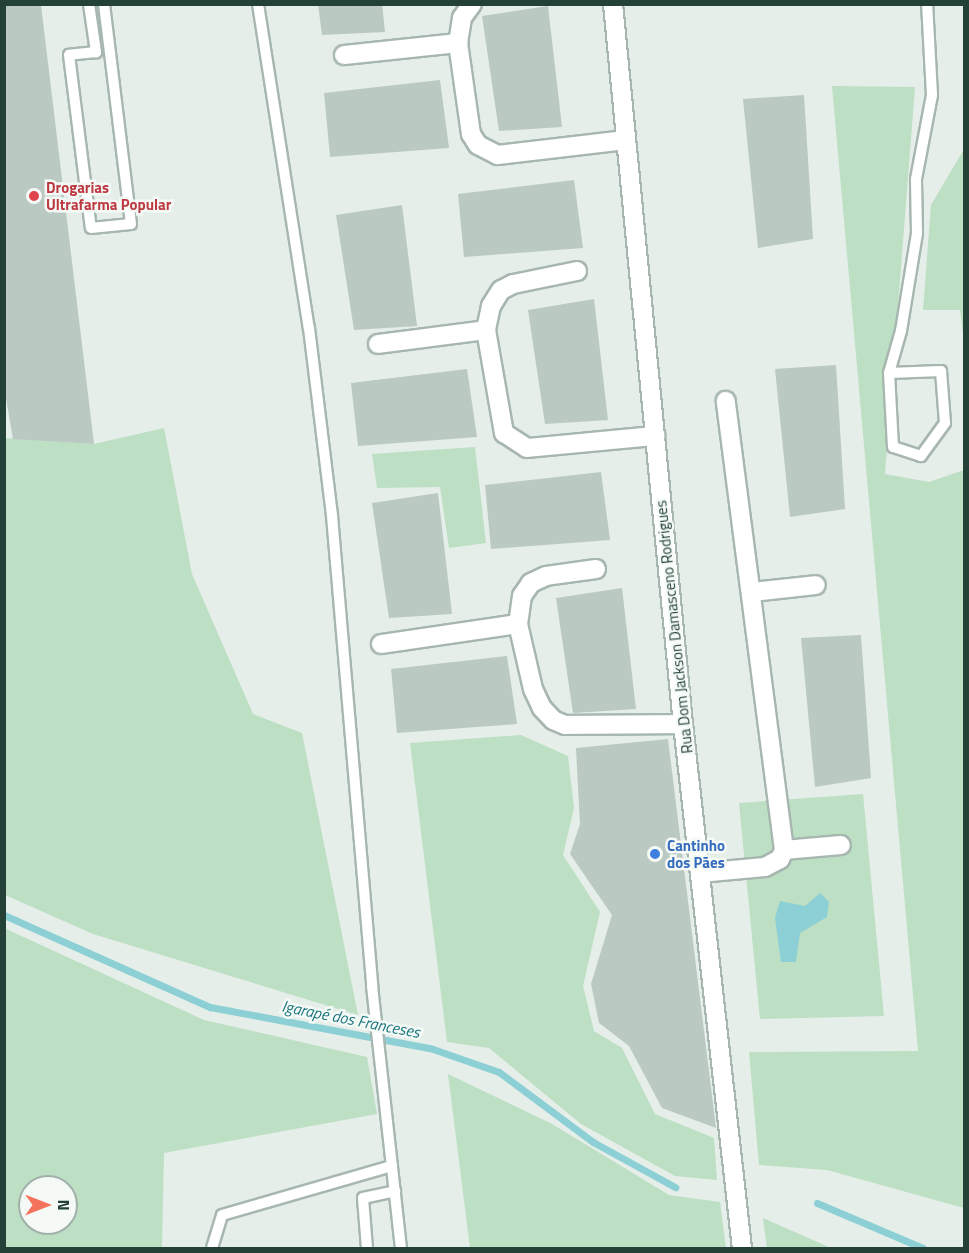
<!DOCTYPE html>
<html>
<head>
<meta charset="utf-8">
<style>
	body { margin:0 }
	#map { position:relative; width:969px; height:1253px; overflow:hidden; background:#e5eee9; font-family:"Titillium Web",sans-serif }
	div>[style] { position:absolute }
	.green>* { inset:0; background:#bddfc3 }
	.water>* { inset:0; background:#8ccfd4 }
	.stream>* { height:7px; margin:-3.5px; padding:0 3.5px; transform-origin:3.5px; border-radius:3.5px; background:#8ccfd4 }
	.building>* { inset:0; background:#bac9c2 }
	.roads { filter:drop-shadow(2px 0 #a7b7b0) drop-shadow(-2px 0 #a7b7b0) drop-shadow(0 2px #a7b7b0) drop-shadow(0 -2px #a7b7b0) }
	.lane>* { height:10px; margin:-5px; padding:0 5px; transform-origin:5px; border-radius:5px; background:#fff }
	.street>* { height:18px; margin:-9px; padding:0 9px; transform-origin:9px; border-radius:9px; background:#fff }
	.dots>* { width:16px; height:16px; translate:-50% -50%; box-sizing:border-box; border:3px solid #f5faf7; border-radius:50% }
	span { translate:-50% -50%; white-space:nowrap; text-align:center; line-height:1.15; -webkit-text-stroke:5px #f5faf7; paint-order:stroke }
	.health-label { font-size:15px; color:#be3a42; font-weight:700 }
	.left { translate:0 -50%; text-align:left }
	.street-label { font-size:15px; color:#234136 }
	.shop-label { font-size:15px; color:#366cbe; font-weight:700 }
	.water-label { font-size:16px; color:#1b777f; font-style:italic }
	.frame { position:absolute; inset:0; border:6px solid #234136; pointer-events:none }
	.north { position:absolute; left:18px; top:1175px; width:60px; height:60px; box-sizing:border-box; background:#f5faf7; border:2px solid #a1b0aa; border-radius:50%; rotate:90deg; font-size:16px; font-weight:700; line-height:24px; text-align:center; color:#234136 }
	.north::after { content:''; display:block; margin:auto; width:21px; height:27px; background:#f5735c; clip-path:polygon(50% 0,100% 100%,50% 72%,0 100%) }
</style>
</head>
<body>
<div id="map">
	<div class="green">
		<i style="clip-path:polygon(832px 86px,915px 87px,885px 474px,929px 482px,964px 470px,964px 1208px,827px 1170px,759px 1165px,749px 1052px,918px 1051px)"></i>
		<i style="clip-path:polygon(964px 149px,964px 343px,960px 310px,923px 310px,931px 205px)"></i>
		<i style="clip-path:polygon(164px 428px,192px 574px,253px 714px,302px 733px,358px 1015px,93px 934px,5px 895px,5px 438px,94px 444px)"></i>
		<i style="clip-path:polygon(475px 447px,486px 543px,449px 548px,440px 487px,377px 488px,372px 454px)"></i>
		<i style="clip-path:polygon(521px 735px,568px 756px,574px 808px,563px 855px,600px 912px,583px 986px,594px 1031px,622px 1048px,655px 1114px,714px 1138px,717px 1180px,675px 1176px,581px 1124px,489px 1048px,447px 1042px,410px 743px)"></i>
		<i style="clip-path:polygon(863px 794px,884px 1016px,760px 1019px,739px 803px)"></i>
		<i style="clip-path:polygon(evenodd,4px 928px,204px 1020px,367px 1057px,377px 1114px,164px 1153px,162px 1248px,5px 1248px,4px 928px,30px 1187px,66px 1187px,66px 1223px,30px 1223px,30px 1187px)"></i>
		<i style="clip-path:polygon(448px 1074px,552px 1124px,669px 1195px,720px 1202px,726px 1248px,470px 1248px)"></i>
		<i style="clip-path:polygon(763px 1218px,831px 1248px,767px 1248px)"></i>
	</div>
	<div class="water">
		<i style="clip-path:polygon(820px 893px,829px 902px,827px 917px,800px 933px,796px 962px,781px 962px,775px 918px,780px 901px,805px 906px)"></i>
	</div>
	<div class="stream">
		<i style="left:4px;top:915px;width:226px;rotate:24.1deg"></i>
		<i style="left:210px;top:1007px;width:224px;rotate:10.6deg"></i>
		<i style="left:430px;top:1048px;width:73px;rotate:19.2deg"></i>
		<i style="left:499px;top:1072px;width:117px;rotate:36.7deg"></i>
		<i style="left:593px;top:1142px;width:94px;rotate:28.8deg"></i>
		<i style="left:817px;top:1203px;width:115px;rotate:23deg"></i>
	</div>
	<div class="building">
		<i style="clip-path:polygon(318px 4px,382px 4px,385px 32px,322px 35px)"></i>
		<i style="clip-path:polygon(4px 5px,41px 5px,94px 444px,13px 439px,4px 387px)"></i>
		<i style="clip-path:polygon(548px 6px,562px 127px,499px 131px,482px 16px)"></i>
		<i style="clip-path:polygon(440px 80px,449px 148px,330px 157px,324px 93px)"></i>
		<i style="clip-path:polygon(804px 95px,813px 239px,758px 248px,743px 99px)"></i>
		<i style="clip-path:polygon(574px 180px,583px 248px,464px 257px,458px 194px)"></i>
		<i style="clip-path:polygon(402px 205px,417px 326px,354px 330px,336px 215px)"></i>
		<i style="clip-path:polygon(594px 299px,608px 420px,545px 424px,528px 310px)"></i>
		<i style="clip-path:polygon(836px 365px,845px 509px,790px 517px,775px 369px)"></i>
		<i style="clip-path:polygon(467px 369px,477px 437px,358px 446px,351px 383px)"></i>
		<i style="clip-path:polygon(601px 472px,610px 540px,491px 549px,485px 485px)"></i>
		<i style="clip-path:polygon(438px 493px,452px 614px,389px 618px,372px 503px)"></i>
		<i style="clip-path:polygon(622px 588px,636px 709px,573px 713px,556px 598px)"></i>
		<i style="clip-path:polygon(861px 635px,871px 778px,815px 787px,801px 638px)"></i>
		<i style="clip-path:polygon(507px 656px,517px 724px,397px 733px,391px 669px)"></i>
		<i style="clip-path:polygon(668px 739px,716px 1128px,662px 1108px,629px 1046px,599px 1023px,591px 984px,612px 915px,570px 854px,580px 824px,576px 748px)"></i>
	</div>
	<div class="roads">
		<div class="lane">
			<i style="left:89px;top:4px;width:49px;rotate:81.7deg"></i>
			<i style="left:96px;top:52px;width:27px;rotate:174deg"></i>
			<i style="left:69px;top:55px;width:174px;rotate:82.8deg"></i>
			<i style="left:91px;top:228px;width:40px;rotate:-5.7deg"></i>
			<i style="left:131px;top:224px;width:222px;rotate:-97deg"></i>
			<i style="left:258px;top:4px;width:328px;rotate:81.1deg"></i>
			<i style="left:309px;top:328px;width:189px;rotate:83deg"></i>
			<i style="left:332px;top:516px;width:472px;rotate:85.1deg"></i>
			<i style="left:372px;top:986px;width:264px;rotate:83.7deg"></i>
			<i style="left:889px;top:373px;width:52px;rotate:-2.2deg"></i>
			<i style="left:941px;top:371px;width:52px;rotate:85.6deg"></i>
			<i style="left:945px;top:423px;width:41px;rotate:126deg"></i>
			<i style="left:921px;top:456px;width:29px;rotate:-162deg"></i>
			<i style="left:893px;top:447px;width:74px;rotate:-93.1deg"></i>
			<i style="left:889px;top:373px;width:44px;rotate:-74.1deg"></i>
			<i style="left:901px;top:331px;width:99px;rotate:-80.7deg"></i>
			<i style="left:917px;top:233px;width:54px;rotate:-91.1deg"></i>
			<i style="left:916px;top:179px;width:86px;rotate:-79.2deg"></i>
			<i style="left:932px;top:95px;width:91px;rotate:-93.1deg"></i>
			<i style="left:212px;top:1248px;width:34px;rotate:-73deg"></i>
			<i style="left:222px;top:1215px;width:177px;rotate:-16.1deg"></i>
			<i style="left:367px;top:1248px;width:50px;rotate:-94.6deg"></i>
			<i style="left:363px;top:1198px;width:33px;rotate:-12deg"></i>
		</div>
		<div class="street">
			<i style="left:472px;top:4px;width:17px;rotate:126deg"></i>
			<i style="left:462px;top:18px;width:25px;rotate:99deg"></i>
			<i style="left:458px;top:43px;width:92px;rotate:81.9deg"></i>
			<i style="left:471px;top:134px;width:13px;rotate:58deg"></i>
			<i style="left:478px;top:145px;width:22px;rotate:27deg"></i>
			<i style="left:498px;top:155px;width:128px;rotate:-6.7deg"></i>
			<i style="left:613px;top:4px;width:723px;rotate:84.45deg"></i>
			<i style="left:683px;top:724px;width:527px;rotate:83.58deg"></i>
			<i style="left:344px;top:55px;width:115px;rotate:-6deg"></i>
			<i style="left:577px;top:271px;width:65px;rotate:168.5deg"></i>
			<i style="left:513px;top:284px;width:13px;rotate:153deg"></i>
			<i style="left:501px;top:290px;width:19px;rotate:122deg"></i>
			<i style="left:491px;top:306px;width:25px;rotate:102deg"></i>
			<i style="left:486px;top:330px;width:105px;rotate:80.1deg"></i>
			<i style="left:504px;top:433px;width:27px;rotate:33deg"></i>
			<i style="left:527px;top:448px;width:129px;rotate:-5.4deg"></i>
			<i style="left:378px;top:344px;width:109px;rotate:-7.4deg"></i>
			<i style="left:596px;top:569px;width:50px;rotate:172deg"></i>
			<i style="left:546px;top:576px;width:17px;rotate:155deg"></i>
			<i style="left:531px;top:583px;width:16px;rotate:125deg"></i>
			<i style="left:522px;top:596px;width:28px;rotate:98deg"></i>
			<i style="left:518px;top:624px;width:67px;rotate:77deg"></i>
			<i style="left:533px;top:689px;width:21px;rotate:65deg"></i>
			<i style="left:542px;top:708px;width:16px;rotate:47deg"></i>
			<i style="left:553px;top:720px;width:13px;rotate:23deg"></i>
			<i style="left:565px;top:725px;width:118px;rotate:-0.5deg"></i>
			<i style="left:752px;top:592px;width:64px;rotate:-6.2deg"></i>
			<i style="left:381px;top:644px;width:138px;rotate:-8.3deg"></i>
			<i style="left:784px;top:850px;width:57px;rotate:-5deg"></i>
			<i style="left:700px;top:873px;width:65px;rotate:-5.3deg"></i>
			<i style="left:765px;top:867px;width:17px;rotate:-28deg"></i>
			<i style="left:780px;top:859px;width:10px;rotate:-66deg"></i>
			<i style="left:784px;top:850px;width:453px;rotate:-97.4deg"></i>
		</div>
	</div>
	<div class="dots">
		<i style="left:34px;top:196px;background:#e0444e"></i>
		<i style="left:655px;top:854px;background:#3f7fe0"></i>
	</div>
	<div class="health-label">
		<span class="left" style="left:46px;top:196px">Drogarias<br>Ultrafarma Popular</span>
	</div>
	<div class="street-label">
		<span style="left:674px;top:627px;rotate:-96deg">Rua Dom Jackson Damasceno Rodrigues</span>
	</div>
	<div class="shop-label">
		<span class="left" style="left:667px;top:854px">Cantinho<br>dos Pães</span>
	</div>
	<div class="water-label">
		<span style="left:351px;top:1019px;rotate:11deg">Igarapé dos Franceses</span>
	</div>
	<div class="frame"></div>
	<div class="north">N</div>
</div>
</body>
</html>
